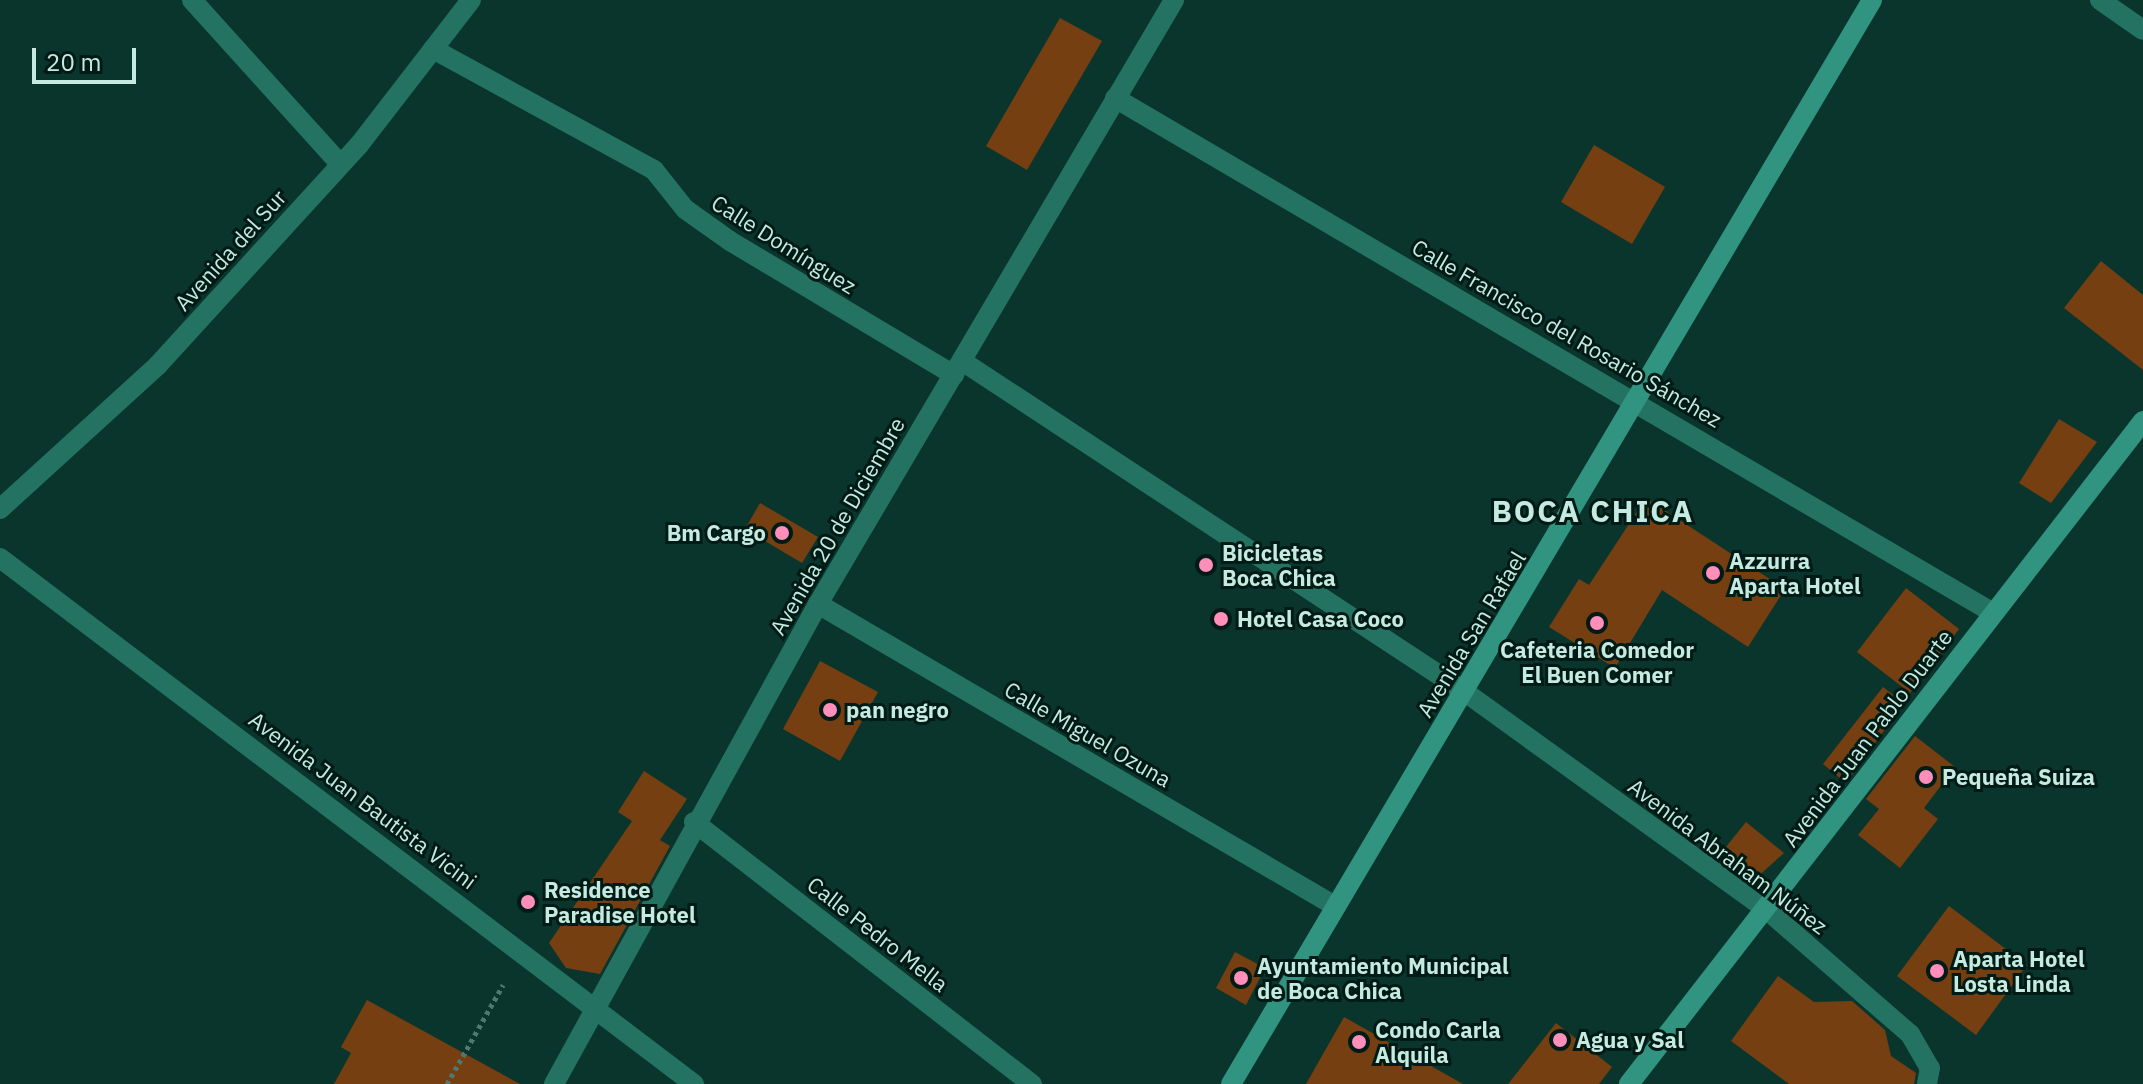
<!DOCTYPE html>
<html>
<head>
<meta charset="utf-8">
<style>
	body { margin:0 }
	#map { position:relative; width:2143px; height:1084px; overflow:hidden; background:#0a352d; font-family:"IBM Plex Sans",sans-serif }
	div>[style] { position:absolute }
	.building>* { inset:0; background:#753f11 }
	.path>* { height:5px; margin-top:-2.5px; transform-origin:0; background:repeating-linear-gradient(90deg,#4f786f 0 4px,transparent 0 8px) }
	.street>* { height:20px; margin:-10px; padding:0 10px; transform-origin:10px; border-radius:10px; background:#247262 }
	.secondary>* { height:20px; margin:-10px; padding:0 10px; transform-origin:10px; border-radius:10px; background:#309480 }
	.dots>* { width:22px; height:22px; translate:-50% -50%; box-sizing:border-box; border:4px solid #001b15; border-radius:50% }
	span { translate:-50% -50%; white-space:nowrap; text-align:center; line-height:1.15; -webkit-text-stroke:6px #001b15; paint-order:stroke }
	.street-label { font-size:22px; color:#c5eadf }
	.poi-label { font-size:22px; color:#c5eadf; font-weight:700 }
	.right { translate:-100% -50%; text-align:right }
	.left { translate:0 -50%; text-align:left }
	.district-label { font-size:30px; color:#c5eadf; font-weight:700; letter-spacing:2px }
	.scale { position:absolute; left:32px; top:48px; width:104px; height:36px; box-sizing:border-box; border:4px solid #c5eadf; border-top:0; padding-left:10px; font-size:24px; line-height:28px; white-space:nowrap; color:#c5eadf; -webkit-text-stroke:6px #001b15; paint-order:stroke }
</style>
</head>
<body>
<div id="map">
	<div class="building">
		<i style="clip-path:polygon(1060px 18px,1102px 41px,1027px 170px,986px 146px)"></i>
		<i style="clip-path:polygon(1594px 145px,1665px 187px,1632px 244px,1561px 202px)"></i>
		<i style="clip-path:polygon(2101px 261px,2143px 295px,2143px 370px,2064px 308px)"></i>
		<i style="clip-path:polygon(2059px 419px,2097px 442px,2051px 503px,2019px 483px)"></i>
		<i style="clip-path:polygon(1646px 498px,1785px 589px,1748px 647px,1662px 590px,1615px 668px,1549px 627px,1579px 579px,1589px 585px)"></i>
		<i style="clip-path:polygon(760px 503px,818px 537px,802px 563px,745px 529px)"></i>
		<i style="clip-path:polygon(1906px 588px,1959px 629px,1910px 693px,1857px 652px)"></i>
		<i style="clip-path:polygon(820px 661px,878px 692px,840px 761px,783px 729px)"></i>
		<i style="clip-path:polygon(1883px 687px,1904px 703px,1846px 783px,1823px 764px)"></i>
		<i style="clip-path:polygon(1915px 736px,1955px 767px,1924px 808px,1938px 819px,1900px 868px,1858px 835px,1879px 809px,1866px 799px)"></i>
		<i style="clip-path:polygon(644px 771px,687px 799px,660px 840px,670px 846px,600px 974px,566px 968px,549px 943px,632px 821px,618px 812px)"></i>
		<i style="clip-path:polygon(1746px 822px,1784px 853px,1754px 880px,1717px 858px)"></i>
		<i style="clip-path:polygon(1949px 906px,2027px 965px,1976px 1035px,1897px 976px)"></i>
		<i style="clip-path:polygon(1235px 952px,1265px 968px,1246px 1005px,1216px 988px)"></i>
		<i style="clip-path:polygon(1778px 976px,1814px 1002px,1852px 1001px,1885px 1030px,1891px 1056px,1916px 1073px,1914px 1084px,1789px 1084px,1731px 1041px)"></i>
		<i style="clip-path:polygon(367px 1000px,520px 1084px,334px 1084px,351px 1053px,341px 1047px)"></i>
		<i style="clip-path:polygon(1344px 1017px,1463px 1084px,1306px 1084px)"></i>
		<i style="clip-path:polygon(1556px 1023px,1612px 1067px,1599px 1084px,1508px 1084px)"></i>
	</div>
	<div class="path">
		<i style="left:447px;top:1084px;width:114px;rotate:-60.5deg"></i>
	</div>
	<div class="street">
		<i style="left:192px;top:0;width:221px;rotate:47.9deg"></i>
		<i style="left:2100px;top:0;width:52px;rotate:34.9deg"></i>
		<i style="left:433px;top:49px;width:252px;rotate:28.7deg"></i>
		<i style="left:654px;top:170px;width:50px;rotate:51.5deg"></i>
		<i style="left:685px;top:209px;width:55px;rotate:35.4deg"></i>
		<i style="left:730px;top:241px;width:261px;rotate:30.9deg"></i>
		<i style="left:1115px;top:98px;width:1018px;rotate:30.39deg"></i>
		<i style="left:962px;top:361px;width:602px;rotate:33.35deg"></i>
		<i style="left:1465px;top:692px;width:371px;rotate:35.8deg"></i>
		<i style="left:1766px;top:909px;width:191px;rotate:41deg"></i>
		<i style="left:1910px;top:1034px;width:39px;rotate:60deg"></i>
		<i style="left:1930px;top:1068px;width:16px;rotate:101deg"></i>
		<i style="left:0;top:509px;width:214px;rotate:-42.3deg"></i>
		<i style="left:158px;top:365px;width:298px;rotate:-47.6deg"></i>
		<i style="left:359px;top:145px;width:183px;rotate:-52.3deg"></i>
		<i style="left:0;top:558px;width:871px;rotate:37.16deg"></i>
		<i style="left:818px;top:604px;width:599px;rotate:30.29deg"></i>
		<i style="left:694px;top:822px;width:428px;rotate:37.8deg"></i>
		<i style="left:554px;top:1084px;width:548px;rotate:-61.19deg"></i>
		<i style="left:818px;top:604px;width:701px;rotate:-59.48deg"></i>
	</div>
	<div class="secondary">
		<i style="left:1231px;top:1084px;width:1259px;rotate:-59.4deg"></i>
		<i style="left:1629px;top:1084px;width:839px;rotate:-52.21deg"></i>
	</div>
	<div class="dots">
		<i style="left:782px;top:533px;background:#ff8eba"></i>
		<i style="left:1206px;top:565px;background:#ff8eba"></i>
		<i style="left:1713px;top:573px;background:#ff8eba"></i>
		<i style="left:1221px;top:619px;background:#ff8eba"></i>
		<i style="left:1597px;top:623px;background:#ff8eba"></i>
		<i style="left:830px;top:710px;background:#ff8eba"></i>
		<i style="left:1926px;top:777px;background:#ff8eba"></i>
		<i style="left:528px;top:902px;background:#ff8eba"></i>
		<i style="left:1937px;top:971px;background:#ff8eba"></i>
		<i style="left:1241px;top:978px;background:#ff8eba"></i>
		<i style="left:1560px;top:1040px;background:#ff8eba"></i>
		<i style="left:1359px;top:1042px;background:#ff8eba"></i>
	</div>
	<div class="street-label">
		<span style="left:784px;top:244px;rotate:32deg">Calle Domínguez</span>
		<span style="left:230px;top:250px;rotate:-48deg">Avenida del Sur</span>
		<span style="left:1567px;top:333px;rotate:30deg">Calle Francisco del Rosario Sánchez</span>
		<span style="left:837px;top:526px;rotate:-60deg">Avenida 20 de Diciembre</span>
		<span style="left:1471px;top:634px;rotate:-59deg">Avenida San Rafael</span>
		<span style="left:1088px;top:734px;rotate:30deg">Calle Miguel Ozuna</span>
		<span style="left:1867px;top:738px;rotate:-53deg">Avenida Juan Pablo Duarte</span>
		<span style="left:363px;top:800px;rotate:37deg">Avenida Juan Bautista Vicini</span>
		<span style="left:1728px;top:856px;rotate:37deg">Avenida Abraham Núñez</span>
		<span style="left:878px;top:934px;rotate:38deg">Calle Pedro Mella</span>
	</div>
	<div class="poi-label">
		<span class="right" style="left:766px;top:533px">Bm Cargo</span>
		<span class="left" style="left:1222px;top:565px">Bicicletas<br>Boca Chica</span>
		<span class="left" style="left:1729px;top:573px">Azzurra<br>Aparta Hotel</span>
		<span class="left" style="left:1237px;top:619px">Hotel Casa Coco</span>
		<span style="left:1597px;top:662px">Cafeteria Comedor<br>El Buen Comer</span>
		<span class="left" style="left:846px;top:710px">pan negro</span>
		<span class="left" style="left:1942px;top:777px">Pequeña Suiza</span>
		<span class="left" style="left:544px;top:902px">Residence<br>Paradise Hotel</span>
		<span class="left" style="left:1953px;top:971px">Aparta Hotel<br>Losta Linda</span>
		<span class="left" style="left:1257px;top:978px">Ayuntamiento Municipal<br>de Boca Chica</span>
		<span class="left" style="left:1375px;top:1042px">Condo Carla<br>Alquila</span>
		<span class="left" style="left:1576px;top:1040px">Agua y Sal</span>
	</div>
	<div class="district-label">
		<span style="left:1593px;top:511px">BOCA CHICA</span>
	</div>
	<div class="scale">20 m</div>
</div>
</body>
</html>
